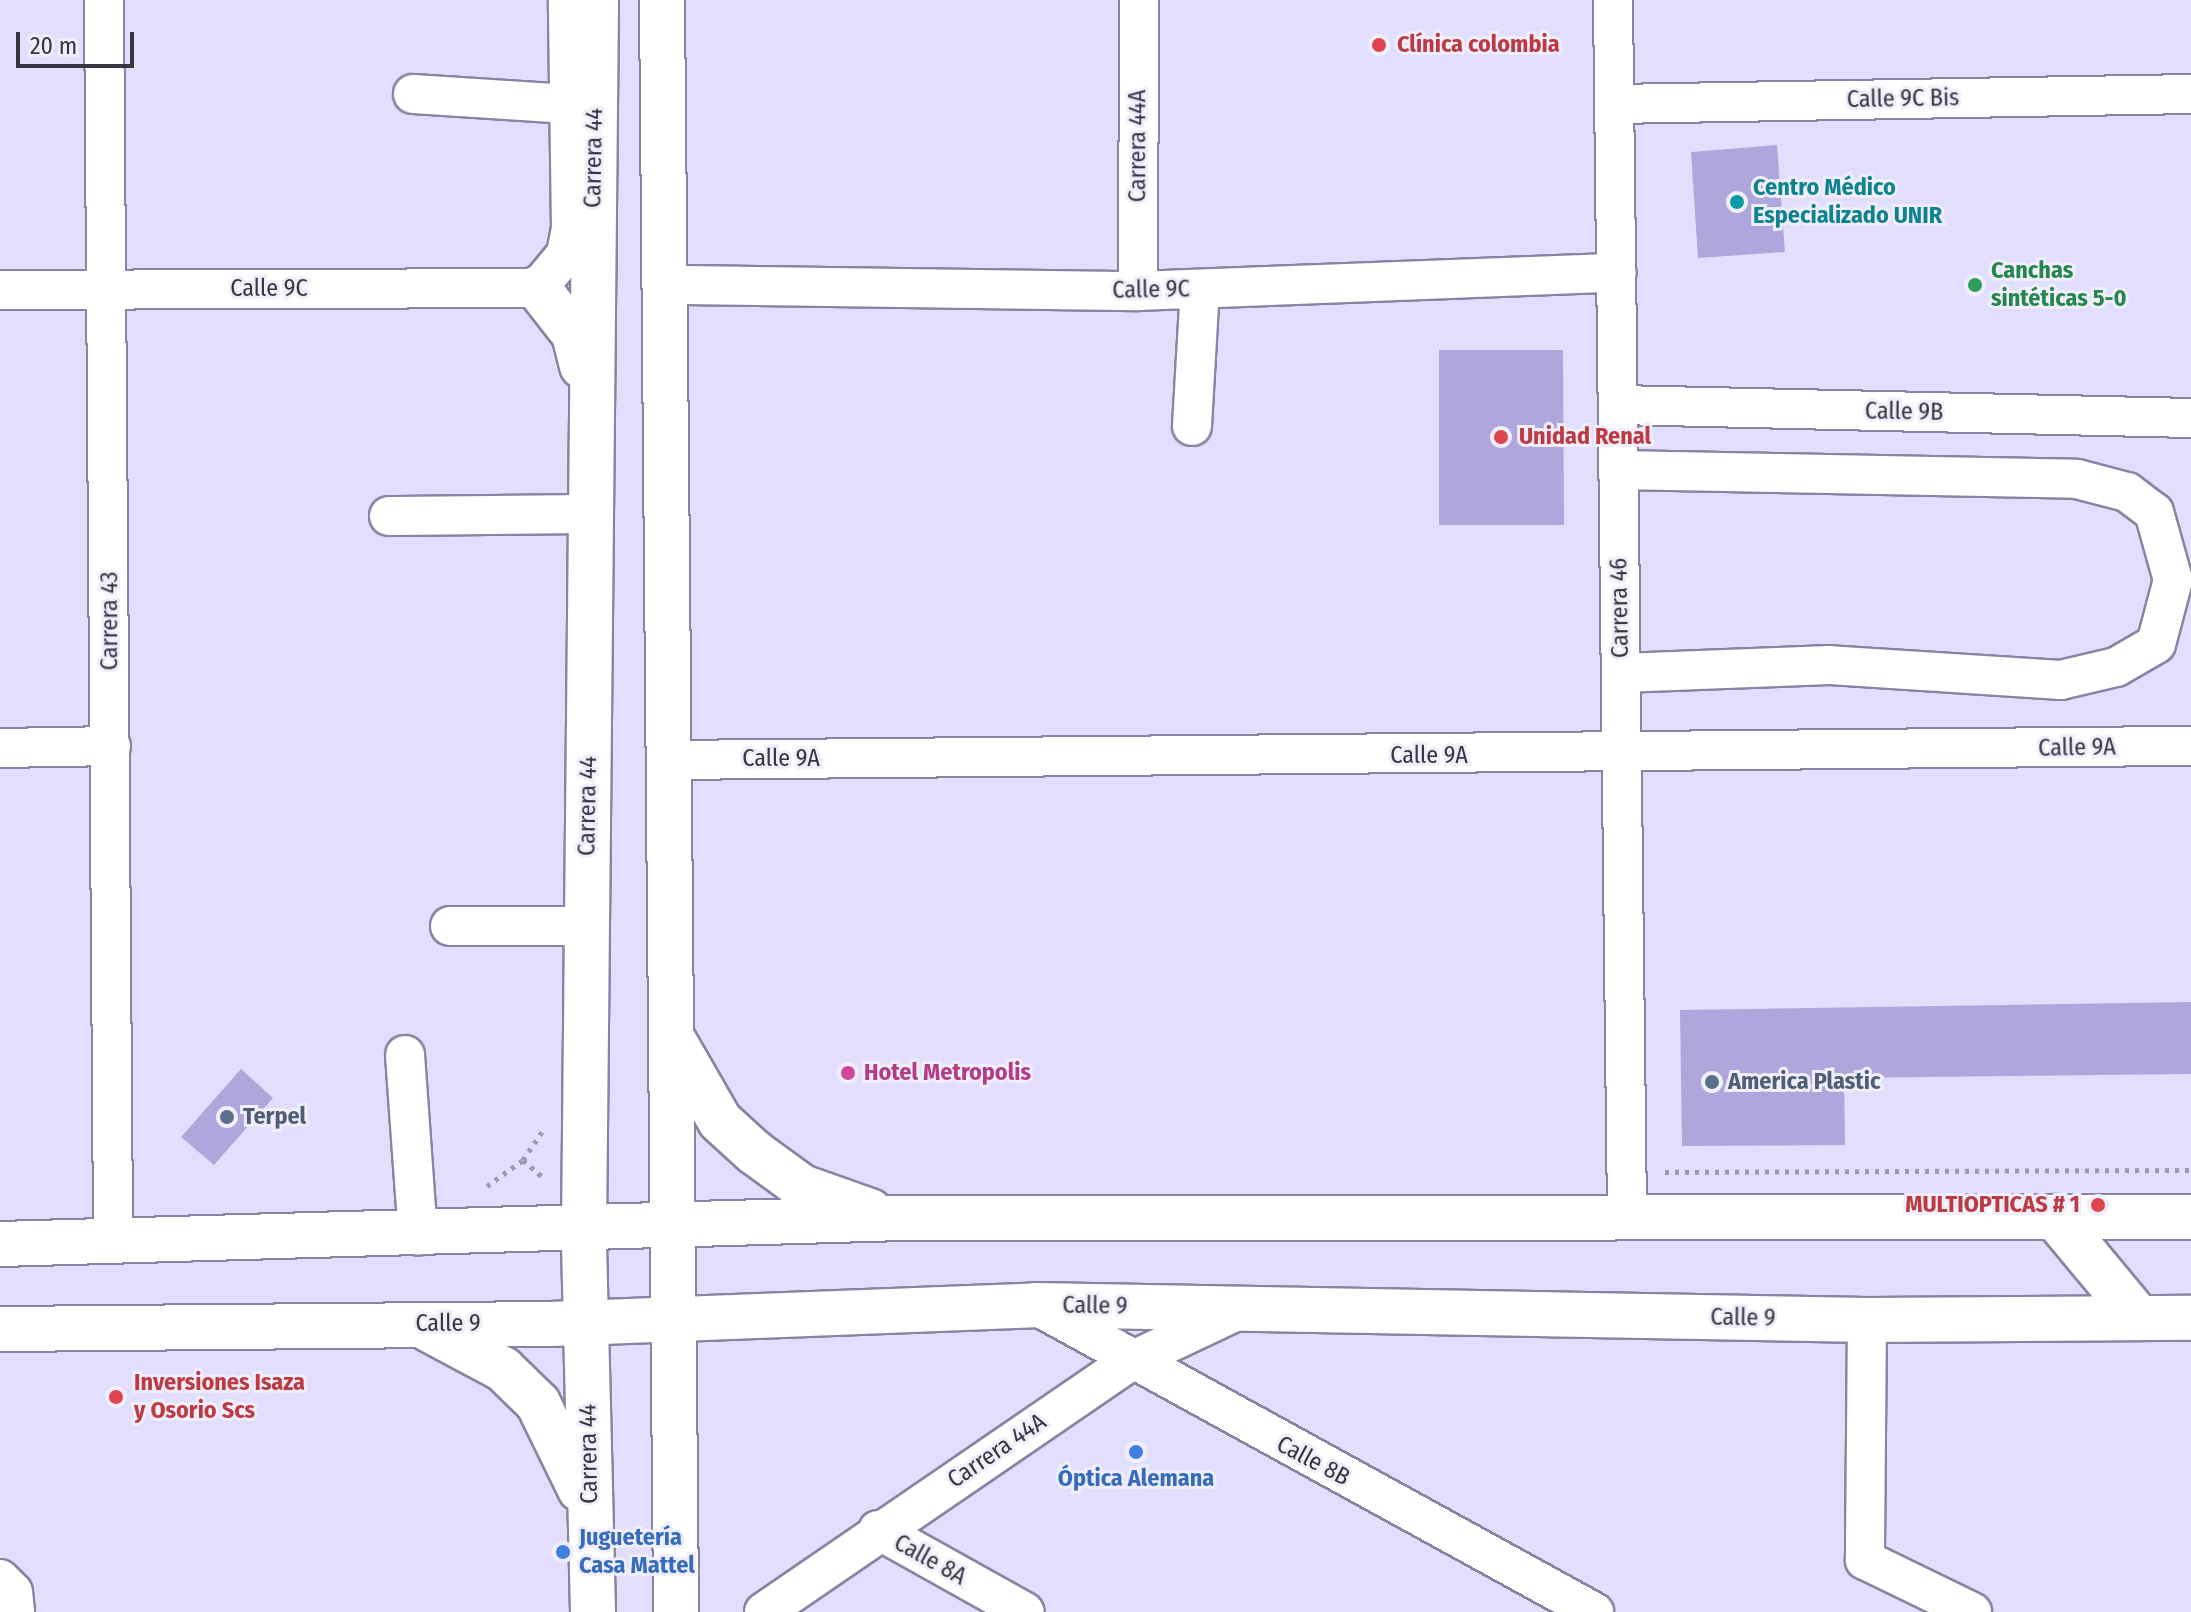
<!DOCTYPE html>
<html>
<head>
<meta charset="utf-8">
<style>
	body { margin:0 }
	#map { position:relative; width:2191px; height:1612px; overflow:hidden; background:#e2dffe; font-family:"Fira Sans Condensed",sans-serif }
	div>[style] { position:absolute }
	.building>* { inset:0; background:#afa7dc }
	.path>* { height:5px; margin-top:-2.5px; transform-origin:0; background:repeating-linear-gradient(90deg,#9c9ab1 0 4px,transparent 0 10px) }
	.roads { filter:drop-shadow(2px 0 #8884a1) drop-shadow(-2px 0 #8884a1) drop-shadow(0 2px #8884a1) drop-shadow(0 -2px #8884a1) }
	.minor>* { height:38px; margin:-19px; padding:0 19px; transform-origin:19px; border-radius:19px; background:#fff }
	.major>* { height:44px; margin:-22px; padding:0 22px; transform-origin:22px; border-radius:22px; background:#fff }
	.dots>* { width:22px; height:22px; translate:-50% -50%; box-sizing:border-box; border:4px solid #f0eefb; border-radius:50% }
	span { translate:-50% -50%; white-space:nowrap; text-align:center; line-height:1.15; -webkit-text-stroke:6px #f0eefb; paint-order:stroke }
	.health-label { font-size:24px; color:#be3a42; font-weight:700 }
	.left { translate:0 -50%; text-align:left }
	.right { translate:-100% -50%; text-align:right }
	.street-label { font-size:24px; color:#363541 }
	.culture-label { font-size:24px; color:#0d838f; font-weight:700 }
	.leisure-label { font-size:24px; color:#27864d; font-weight:700 }
	.hotel-label { font-size:24px; color:#b23c85; font-weight:700 }
	.service-label { font-size:24px; color:#4e5e75; font-weight:700 }
	.shop-label { font-size:24px; color:#366cbe; font-weight:700 }
	.scale { position:absolute; left:16px; top:32px; width:118px; height:36px; box-sizing:border-box; border:4px solid #363541; border-top:0; padding-left:10px; font-size:24px; line-height:28px; white-space:nowrap; color:#363541; -webkit-text-stroke:6px #f0eefb; paint-order:stroke }
</style>
</head>
<body>
<div id="map">
	<div class="building">
		<i style="clip-path:polygon(1777px 145px,1785px 252px,1698px 258px,1691px 152px)"></i>
		<i style="clip-path:polygon(1439px 350px,1563px 350px,1564px 525px,1439px 525px)"></i>
		<i style="clip-path:polygon(2191px 1002px,2191px 1074px,1844px 1078px,1845px 1145px,1682px 1146px,1680px 1010px)"></i>
		<i style="clip-path:polygon(241px 1069px,273px 1098px,214px 1165px,181px 1137px)"></i>
	</div>
	<div class="path">
		<i style="left:523px;top:1160px;width:28px;rotate:41deg"></i>
		<i style="left:1665px;top:1172px;width:526px;rotate:-0.22deg"></i>
		<i style="left:487px;top:1186px;width:44px;rotate:-35.8deg"></i>
		<i style="left:523px;top:1160px;width:34px;rotate:-56deg"></i>
	</div>
	<div class="roads">
		<div class="minor">
			<i style="left:104px;top:0;width:1242px;rotate:89.58deg"></i>
			<i style="left:1613px;top:0;width:1217px;rotate:89.34deg"></i>
			<i style="left:413px;top:94px;width:156px;rotate:3.7deg"></i>
			<i style="left:1614px;top:104px;width:577px;rotate:-0.99deg"></i>
			<i style="left:684px;top:285px;width:454px;rotate:0.8deg"></i>
			<i style="left:1138px;top:291px;width:479px;rotate:-2.2deg"></i>
			<i style="left:0;top:290px;width:538px;rotate:-0.21deg"></i>
			<i style="left:538px;top:288px;width:44px;rotate:-50.5deg"></i>
			<i style="left:566px;top:254px;width:25px;rotate:-79deg"></i>
			<i style="left:571px;top:229px;width:229px;rotate:-90.8deg"></i>
			<i style="left:1138px;top:291px;width:291px;rotate:-89.8deg"></i>
			<i style="left:1618px;top:405px;width:573px;rotate:1.3deg"></i>
			<i style="left:1192px;top:426px;width:137px;rotate:-86.7deg"></i>
			<i style="left:1619px;top:470px;width:458px;rotate:1.1deg"></i>
			<i style="left:2077px;top:479px;width:52px;rotate:14.6deg"></i>
			<i style="left:2127px;top:492px;width:34px;rotate:37deg"></i>
			<i style="left:2154px;top:512px;width:71px;rotate:74.4deg"></i>
			<i style="left:2173px;top:580px;width:66px;rotate:104.9deg"></i>
			<i style="left:2156px;top:644px;width:46px;rotate:150.1deg"></i>
			<i style="left:2116px;top:667px;width:57px;rotate:166.7deg"></i>
			<i style="left:2061px;top:680px;width:231px;rotate:-176.3deg"></i>
			<i style="left:1830px;top:665px;width:209px;rotate:177.8deg"></i>
			<i style="left:389px;top:516px;width:203px;rotate:-0.6deg"></i>
			<i style="left:0;top:748px;width:111px;rotate:-1deg"></i>
			<i style="left:666px;top:760px;width:1525px;rotate:-0.53deg"></i>
			<i style="left:450px;top:926px;width:137px"></i>
			<i style="left:405px;top:1055px;width:181px;rotate:85.9deg"></i>
			<i style="left:1035px;top:1305px;width:638px;rotate:28.78deg"></i>
			<i style="left:1867px;top:1320px;width:240px;rotate:90.5deg"></i>
			<i style="left:1865px;top:1560px;width:119px;rotate:25.9deg"></i>
			<i style="left:878px;top:1530px;width:168px;rotate:29.2deg"></i>
			<i style="left:0;top:1579px;width:18px;rotate:45deg"></i>
			<i style="left:13px;top:1592px;width:20px;rotate:84deg"></i>
			<i style="left:764px;top:1612px;width:442px;rotate:-34.4deg"></i>
			<i style="left:1129px;top:1362px;width:124px;rotate:-25.3deg"></i>
		</div>
		<div class="major">
			<i style="left:662px;top:0;width:1612px;rotate:89.5deg"></i>
			<i style="left:538px;top:288px;width:58px;rotate:52deg"></i>
			<i style="left:574px;top:334px;width:33px;rotate:76deg"></i>
			<i style="left:674px;top:1041px;width:92px;rotate:60.1deg"></i>
			<i style="left:720px;top:1121px;width:46px;rotate:42.4deg"></i>
			<i style="left:754px;top:1152px;width:59px;rotate:36.1deg"></i>
			<i style="left:802px;top:1187px;width:72px;rotate:19.4deg"></i>
			<i style="left:2055px;top:1217px;width:131px;rotate:50.3deg"></i>
			<i style="left:0;top:1244px;width:904px;rotate:-1.65deg"></i>
			<i style="left:904px;top:1218px;width:1287px;rotate:-0.04deg"></i>
			<i style="left:0;top:1329px;width:550px;rotate:-0.52deg"></i>
			<i style="left:550px;top:1324px;width:485px;rotate:-2.2deg"></i>
			<i style="left:1035px;top:1305px;width:832px;rotate:1.03deg"></i>
			<i style="left:1867px;top:1320px;width:324px;rotate:-0.4deg"></i>
			<i style="left:428px;top:1329px;width:85px;rotate:28.1deg"></i>
			<i style="left:503px;top:1369px;width:49px;rotate:44.2deg"></i>
			<i style="left:538px;top:1403px;width:96px;rotate:64deg"></i>
			<i style="left:593px;top:1612px;width:380px;rotate:-91.4deg"></i>
			<i style="left:584px;top:1232px;width:1232px;rotate:-89.44deg"></i>
		</div>
	</div>
	<div class="dots">
		<i style="left:1379px;top:45px;background:#e0444e"></i>
		<i style="left:1737px;top:202px;background:#0f9aa8"></i>
		<i style="left:1975px;top:285px;background:#2e9e5b"></i>
		<i style="left:1501px;top:437px;background:#e0444e"></i>
		<i style="left:848px;top:1073px;background:#d1479c"></i>
		<i style="left:1712px;top:1082px;background:#5c6f8a"></i>
		<i style="left:227px;top:1117px;background:#5c6f8a"></i>
		<i style="left:2098px;top:1205px;background:#e0444e"></i>
		<i style="left:116px;top:1397px;background:#e0444e"></i>
		<i style="left:1136px;top:1452px;background:#3f7fe0"></i>
		<i style="left:563px;top:1552px;background:#3f7fe0"></i>
	</div>
	<div class="health-label">
		<span class="left" style="left:1397px;top:45px">Clínica colombia</span>
		<span class="left" style="left:1519px;top:437px">Unidad Renal</span>
		<span class="right" style="left:2080px;top:1205px">MULTIOPTICAS # 1</span>
		<span class="left" style="left:134px;top:1397px">Inversiones Isaza<br>y Osorio Scs</span>
	</div>
	<div class="street-label">
		<span style="left:1903px;top:99px;rotate:-1deg">Calle 9C Bis</span>
		<span style="left:1138px;top:146px;rotate:-90deg">Carrera 44A</span>
		<span style="left:594px;top:158px;rotate:-89deg">Carrera 44</span>
		<span style="left:269px;top:289px">Calle 9C</span>
		<span style="left:1151px;top:290px;rotate:-1deg">Calle 9C</span>
		<span style="left:1904px;top:412px;rotate:1deg">Calle 9B</span>
		<span style="left:1620px;top:608px;rotate:-91deg">Carrera 46</span>
		<span style="left:110px;top:621px;rotate:-90deg">Carrera 43</span>
		<span style="left:2077px;top:748px;rotate:-1deg">Calle 9A</span>
		<span style="left:1429px;top:756px">Calle 9A</span>
		<span style="left:781px;top:759px">Calle 9A</span>
		<span style="left:588px;top:806px;rotate:-89deg">Carrera 44</span>
		<span style="left:1095px;top:1306px;rotate:1deg">Calle 9</span>
		<span style="left:1743px;top:1318px;rotate:1deg">Calle 9</span>
		<span style="left:448px;top:1324px">Calle 9</span>
		<span style="left:997px;top:1451px;rotate:-34deg">Carrera 44A</span>
		<span style="left:589px;top:1454px;rotate:-91deg">Carrera 44</span>
		<span style="left:1313px;top:1461px;rotate:28deg">Calle 8B</span>
		<span style="left:930px;top:1560px;rotate:29deg">Calle 8A</span>
	</div>
	<div class="culture-label">
		<span class="left" style="left:1753px;top:202px">Centro Médico<br>Especializado UNIR</span>
	</div>
	<div class="leisure-label">
		<span class="left" style="left:1991px;top:285px">Canchas<br>sintéticas 5-0</span>
	</div>
	<div class="hotel-label">
		<span class="left" style="left:864px;top:1073px">Hotel Metropolis</span>
	</div>
	<div class="service-label">
		<span class="left" style="left:1728px;top:1082px">America Plastic</span>
		<span class="left" style="left:243px;top:1117px">Terpel</span>
	</div>
	<div class="shop-label">
		<span style="left:1136px;top:1479px">Óptica Alemana</span>
		<span class="left" style="left:579px;top:1552px">Juguetería<br>Casa Mattel</span>
	</div>
	<div class="scale">20 m</div>
</div>
</body>
</html>
